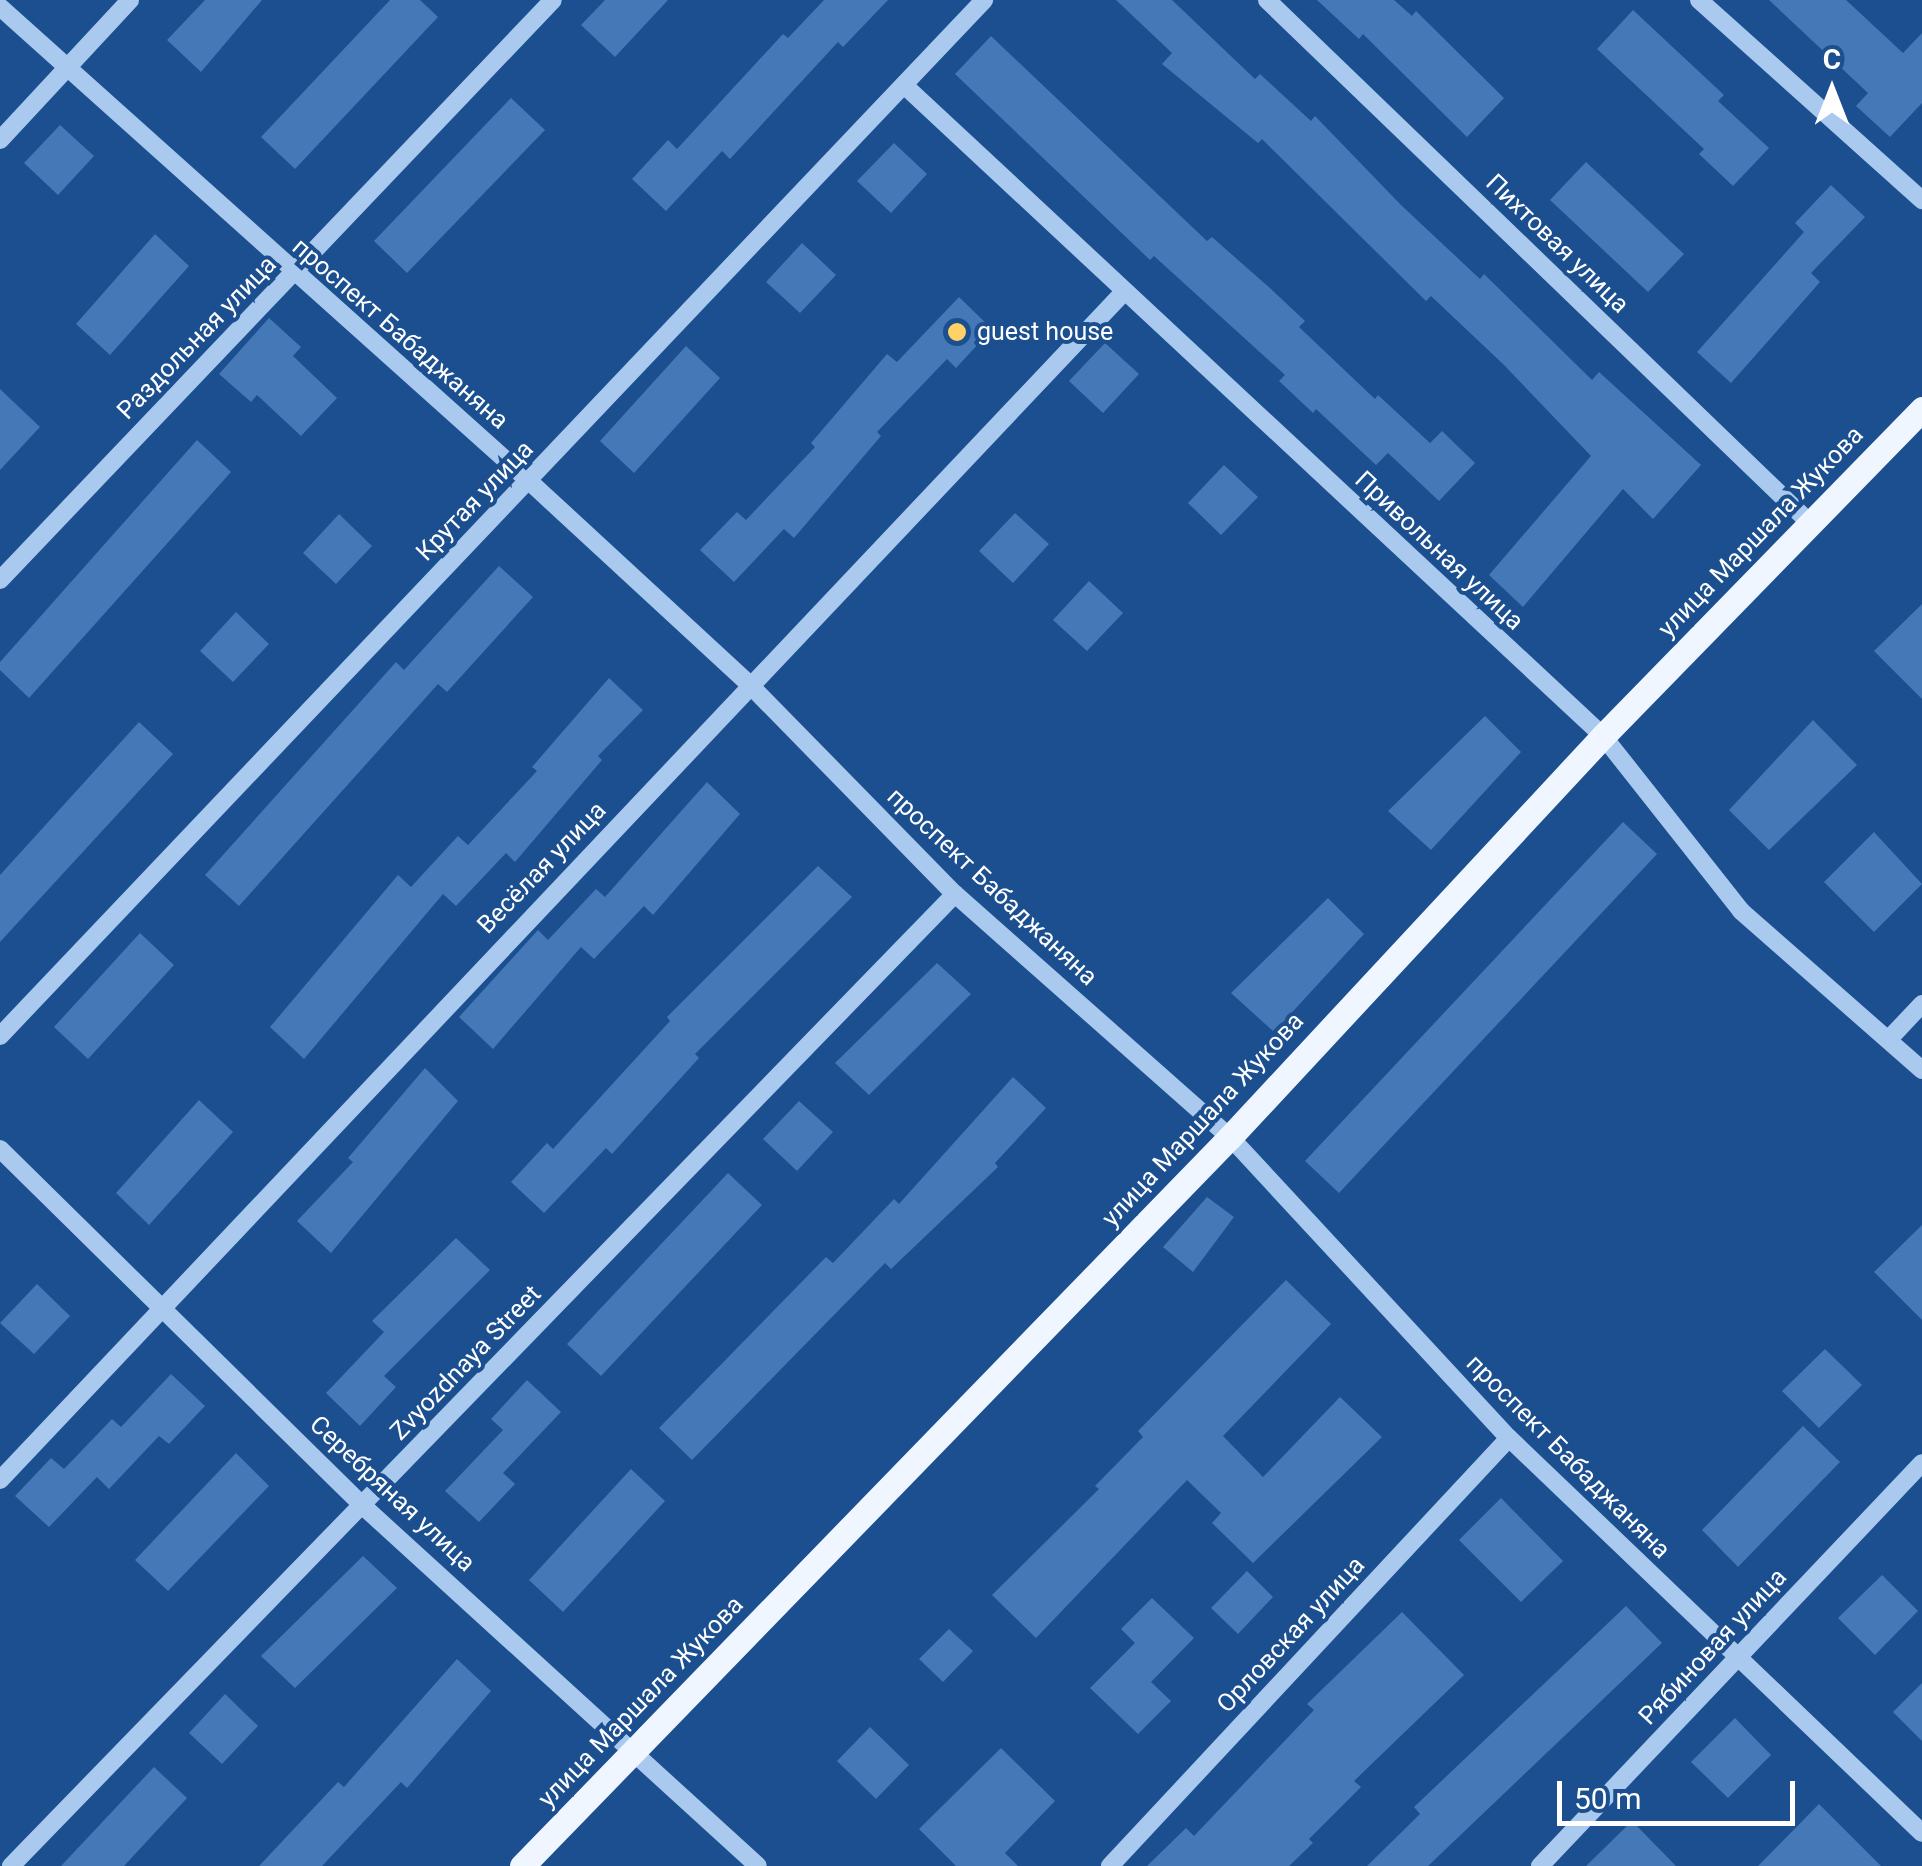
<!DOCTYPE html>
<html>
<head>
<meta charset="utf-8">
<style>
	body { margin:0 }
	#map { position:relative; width:1922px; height:1866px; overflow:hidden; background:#1b4f8f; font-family:Roboto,sans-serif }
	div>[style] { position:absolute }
	.building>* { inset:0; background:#4478b7 }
	.minor>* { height:18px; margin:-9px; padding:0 9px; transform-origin:9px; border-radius:9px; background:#a9c9ee }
	.major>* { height:25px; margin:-12.5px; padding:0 12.5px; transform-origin:12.5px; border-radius:12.5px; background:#f0f6ff }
	.dots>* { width:28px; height:28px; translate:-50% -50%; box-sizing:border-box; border:5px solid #1b4f8f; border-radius:50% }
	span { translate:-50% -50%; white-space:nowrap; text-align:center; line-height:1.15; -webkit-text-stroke:8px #1b4f8f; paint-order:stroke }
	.street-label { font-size:25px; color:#fff }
	.poi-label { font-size:25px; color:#fff }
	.left { translate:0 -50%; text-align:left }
	.north { position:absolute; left:1782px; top:40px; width:100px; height:100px; -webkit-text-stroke:8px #1b4f8f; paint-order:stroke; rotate:0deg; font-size:28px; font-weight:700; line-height:40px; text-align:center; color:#fff }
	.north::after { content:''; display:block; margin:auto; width:35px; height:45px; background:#fff; clip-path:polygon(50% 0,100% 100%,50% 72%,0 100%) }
	.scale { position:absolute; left:1557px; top:1781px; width:238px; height:45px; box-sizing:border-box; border:5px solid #fff; border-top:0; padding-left:12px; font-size:30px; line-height:35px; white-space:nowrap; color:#fff; -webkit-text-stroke:8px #1b4f8f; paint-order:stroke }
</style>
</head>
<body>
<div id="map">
	<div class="building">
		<i style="clip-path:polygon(205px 0,262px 0,201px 72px,167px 40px)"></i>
		<i style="clip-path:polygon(390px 0,420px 0,438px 17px,295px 169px,261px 137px)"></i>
		<i style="clip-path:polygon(605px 0,668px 0,615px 57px,581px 25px)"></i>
		<i style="clip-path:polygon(824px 0,888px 0,843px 47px,838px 42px,730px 159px,722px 151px,666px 211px,632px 179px,668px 140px,677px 149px,783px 34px,788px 38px)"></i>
		<i style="clip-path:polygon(1116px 0,1172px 0,1255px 79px,1260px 74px,1311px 121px,1315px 116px,1401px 205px,1480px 279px,1484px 274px,1592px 380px,1599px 372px,1701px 465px,1653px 519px,1623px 489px,1523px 607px,1489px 575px,1591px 456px,1504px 365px,1431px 296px,1426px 301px,1262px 139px,1258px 143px,1162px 64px,1172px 53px)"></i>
		<i style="clip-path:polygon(1317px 0,1394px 0,1412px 16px,1416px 11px,1504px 98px,1467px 137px,1363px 34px,1359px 39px)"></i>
		<i style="clip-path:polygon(1769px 0,1846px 0,1903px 53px,1922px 33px,1922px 103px,1890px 137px,1856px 106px,1868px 93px)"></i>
		<i style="clip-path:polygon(1633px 10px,1724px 95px,1718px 101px,1769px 148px,1733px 186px,1699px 154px,1704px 149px,1597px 49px)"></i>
		<i style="clip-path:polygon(991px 36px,1207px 241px,1212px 237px,1271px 289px,1305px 321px,1299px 327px,1375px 399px,1378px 395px,1430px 443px,1442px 431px,1475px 463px,1439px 501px,1388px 453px,1376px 465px,1316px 409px,1313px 413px,1279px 381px,1285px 375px,1154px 256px,1150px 260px,955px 74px)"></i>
		<i style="clip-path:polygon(511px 98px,545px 130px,407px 273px,374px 241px)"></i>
		<i style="clip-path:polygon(60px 125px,94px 156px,58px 195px,24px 163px)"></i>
		<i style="clip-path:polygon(894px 143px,927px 174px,891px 213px,857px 181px)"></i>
		<i style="clip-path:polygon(1586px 162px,1684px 254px,1648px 292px,1550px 200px)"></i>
		<i style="clip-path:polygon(1831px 185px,1865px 217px,1811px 273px,1820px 282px,1731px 383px,1697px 352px,1804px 232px,1795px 223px)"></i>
		<i style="clip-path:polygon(155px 234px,189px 266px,110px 355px,76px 324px)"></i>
		<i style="clip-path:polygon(802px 243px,836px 275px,800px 313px,766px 282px)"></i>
		<i style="clip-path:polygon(959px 297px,992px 329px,956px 368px,947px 359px,877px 432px,881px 436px,794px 538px,784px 529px,734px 582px,700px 550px,737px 512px,746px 520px,815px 447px,811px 443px,887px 354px,897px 362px)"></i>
		<i style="clip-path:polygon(269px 318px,301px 347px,293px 356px,337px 398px,301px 436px,257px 395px,251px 402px,219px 374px)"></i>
		<i style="clip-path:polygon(1105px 343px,1139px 374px,1103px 413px,1069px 381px)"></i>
		<i style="clip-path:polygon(686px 346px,720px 378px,634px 473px,600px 441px)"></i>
		<i style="clip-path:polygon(0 389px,40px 427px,0 470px)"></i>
		<i style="clip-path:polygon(197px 440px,231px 472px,29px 698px,0 670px,0 662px)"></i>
		<i style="clip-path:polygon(1224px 465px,1258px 497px,1221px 535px,1188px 503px)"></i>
		<i style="clip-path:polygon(1015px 513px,1049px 544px,1013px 583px,979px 551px)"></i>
		<i style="clip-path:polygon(339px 514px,372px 546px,336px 584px,303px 553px)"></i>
		<i style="clip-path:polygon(499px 566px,533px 597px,447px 692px,438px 684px,239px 906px,205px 875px,396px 662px,404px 670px)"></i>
		<i style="clip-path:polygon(1089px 581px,1123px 613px,1087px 651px,1053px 620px)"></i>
		<i style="clip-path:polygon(1922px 604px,1922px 699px,1874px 651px)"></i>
		<i style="clip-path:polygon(236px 612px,269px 644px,233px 682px,200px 651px)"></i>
		<i style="clip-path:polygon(609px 678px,643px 710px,598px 756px,602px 760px,515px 862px,506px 853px,456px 906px,443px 894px,304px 1059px,270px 1027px,398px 875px,411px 887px,458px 836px,468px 845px,537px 771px,532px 767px)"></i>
		<i style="clip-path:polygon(1485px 716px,1521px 752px,1431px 850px,1388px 811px)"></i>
		<i style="clip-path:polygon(1813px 720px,1857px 765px,1769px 850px,1729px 810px)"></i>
		<i style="clip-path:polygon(139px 722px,173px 754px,0 942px,0 875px)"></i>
		<i style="clip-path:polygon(707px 782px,740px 814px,653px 915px,644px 906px,594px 959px,581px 947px,493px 1049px,459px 1017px,538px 930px,548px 940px,596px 889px,605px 897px)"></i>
		<i style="clip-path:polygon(1623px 822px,1657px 854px,1339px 1193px,1305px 1161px)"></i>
		<i style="clip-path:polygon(1874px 832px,1922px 884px,1874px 932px,1824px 882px)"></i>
		<i style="clip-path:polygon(818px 866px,852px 897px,695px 1054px,699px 1058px,612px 1154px,606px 1148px,544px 1213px,511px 1182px,547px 1143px,553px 1149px,670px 1021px,667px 1017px)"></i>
		<i style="clip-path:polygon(1328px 898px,1364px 934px,1274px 1032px,1231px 993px)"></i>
		<i style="clip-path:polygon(140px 933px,174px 965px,88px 1059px,54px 1027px)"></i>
		<i style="clip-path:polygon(937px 963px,971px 994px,869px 1095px,835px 1063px)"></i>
		<i style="clip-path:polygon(425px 1068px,458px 1101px,331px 1253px,297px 1221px,353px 1162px,348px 1158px)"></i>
		<i style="clip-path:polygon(1013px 1077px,1046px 1108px,995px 1163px,998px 1167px,891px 1269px,885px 1263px,692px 1460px,659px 1428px,826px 1257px,833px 1263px,894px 1199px,899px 1204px)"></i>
		<i style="clip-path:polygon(199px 1100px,233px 1132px,149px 1225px,116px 1193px)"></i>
		<i style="clip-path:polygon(799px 1101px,833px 1132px,797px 1171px,763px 1139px)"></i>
		<i style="clip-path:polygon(728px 1173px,762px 1205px,601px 1376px,567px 1344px)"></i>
		<i style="clip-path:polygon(1207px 1197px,1234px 1217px,1193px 1272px,1163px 1247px)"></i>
		<i style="clip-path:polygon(1922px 1225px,1922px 1320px,1874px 1272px)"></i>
		<i style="clip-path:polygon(456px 1238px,490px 1270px,384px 1376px,396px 1387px,360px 1426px,326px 1393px,384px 1332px,372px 1321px)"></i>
		<i style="clip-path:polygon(1286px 1280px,1331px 1324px,1223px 1436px,1263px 1477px,1340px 1397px,1382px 1437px,1253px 1563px,1212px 1523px,1221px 1513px,1187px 1480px,1036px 1638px,992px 1595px,1099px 1489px,1095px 1486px,1143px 1437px,1138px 1431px)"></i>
		<i style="clip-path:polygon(37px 1284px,70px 1316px,34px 1354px,0 1323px)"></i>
		<i style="clip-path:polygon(1825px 1349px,1862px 1385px,1819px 1428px,1782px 1391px)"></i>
		<i style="clip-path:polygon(171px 1374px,205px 1406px,169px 1444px,159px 1436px,109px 1489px,97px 1477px,49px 1527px,15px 1496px,51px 1458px,64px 1469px,112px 1419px,121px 1427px)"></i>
		<i style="clip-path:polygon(527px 1380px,561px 1412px,503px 1473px,515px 1484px,479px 1522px,445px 1491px,503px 1430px,491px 1419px)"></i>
		<i style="clip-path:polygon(1803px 1426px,1840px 1462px,1738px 1567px,1702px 1530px)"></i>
		<i style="clip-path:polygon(236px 1453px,269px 1486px,168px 1591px,135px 1560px)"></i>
		<i style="clip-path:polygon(631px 1469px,665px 1501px,563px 1612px,529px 1580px)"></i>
		<i style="clip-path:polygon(1501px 1498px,1563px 1561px,1521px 1602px,1459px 1540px)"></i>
		<i style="clip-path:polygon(363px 1556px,397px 1588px,295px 1688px,261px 1656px)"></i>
		<i style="clip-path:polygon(1247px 1571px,1273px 1597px,1238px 1634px,1211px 1608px)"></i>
		<i style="clip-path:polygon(1882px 1575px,1918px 1611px,1875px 1655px,1838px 1618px)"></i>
		<i style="clip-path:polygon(1152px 1598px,1194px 1638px,1151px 1682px,1171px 1701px,1138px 1734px,1090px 1688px,1135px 1643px,1121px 1629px)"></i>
		<i style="clip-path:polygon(1626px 1606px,1662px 1643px,1428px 1866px,1367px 1866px,1420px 1814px,1414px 1807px)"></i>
		<i style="clip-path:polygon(1402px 1612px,1464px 1675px,1354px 1781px,1361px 1787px,1309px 1839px,1313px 1843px,1289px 1866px,1147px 1866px,1186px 1828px,1194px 1836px,1314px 1710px,1307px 1704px)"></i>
		<i style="clip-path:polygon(949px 1629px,973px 1651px,943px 1682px,919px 1659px)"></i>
		<i style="clip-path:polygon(457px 1659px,491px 1691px,407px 1788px,401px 1782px,322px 1866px,259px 1866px,338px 1782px,344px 1787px)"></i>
		<i style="clip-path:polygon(1922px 1683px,1922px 1741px,1893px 1712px)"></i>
		<i style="clip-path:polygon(225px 1694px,258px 1726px,222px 1764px,189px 1733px)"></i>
		<i style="clip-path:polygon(1735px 1718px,1771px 1755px,1728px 1798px,1691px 1762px)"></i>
		<i style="clip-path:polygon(870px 1727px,909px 1765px,876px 1799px,837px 1761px)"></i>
		<i style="clip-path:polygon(1001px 1748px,1055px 1801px,1005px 1853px,1018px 1866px,956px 1866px,919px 1829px)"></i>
		<i style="clip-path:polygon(154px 1767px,187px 1798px,124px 1866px,61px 1866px)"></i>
		<i style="clip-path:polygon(1819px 1804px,1881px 1866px,1758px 1866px)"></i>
		<i style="clip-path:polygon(1632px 1821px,1676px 1866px,1586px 1866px)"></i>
	</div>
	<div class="minor">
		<i style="left:1267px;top:0;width:755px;rotate:43.93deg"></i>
		<i style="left:1699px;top:0;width:300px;rotate:41.9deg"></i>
		<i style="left:0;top:7px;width:710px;rotate:41.86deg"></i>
		<i style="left:529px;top:481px;width:301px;rotate:42.7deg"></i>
		<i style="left:750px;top:685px;width:293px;rotate:45.6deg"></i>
		<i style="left:955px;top:894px;width:367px;rotate:41.5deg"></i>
		<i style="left:1230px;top:1137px;width:410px;rotate:47.2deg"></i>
		<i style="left:1509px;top:1438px;width:571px;rotate:43.72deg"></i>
		<i style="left:904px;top:85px;width:955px;rotate:42.96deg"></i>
		<i style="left:1603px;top:736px;width:223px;rotate:51.7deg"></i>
		<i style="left:1741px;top:911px;width:241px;rotate:41.3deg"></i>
		<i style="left:0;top:140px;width:191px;rotate:-47.1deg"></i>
		<i style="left:0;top:580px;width:801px;rotate:-46.37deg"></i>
		<i style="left:0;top:1036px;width:1429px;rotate:-46.47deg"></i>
		<i style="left:1889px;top:1039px;width:48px;rotate:-46.7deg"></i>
		<i style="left:0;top:1149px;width:509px;rotate:44.52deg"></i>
		<i style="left:363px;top:1506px;width:534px;rotate:42.35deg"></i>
		<i style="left:0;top:1480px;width:1634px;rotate:-46.59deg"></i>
		<i style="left:11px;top:1866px;width:1355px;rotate:-45.84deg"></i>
		<i style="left:1110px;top:1866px;width:585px;rotate:-47.01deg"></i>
		<i style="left:1540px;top:1866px;width:555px;rotate:-46.53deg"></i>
	</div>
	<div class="major">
		<i style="left:522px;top:1866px;width:1016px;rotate:-45.84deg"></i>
		<i style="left:1230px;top:1137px;width:548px;rotate:-47.07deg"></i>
		<i style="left:1603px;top:736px;width:457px;rotate:-45.7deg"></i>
	</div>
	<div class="dots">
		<i style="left:957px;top:332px;background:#ffd166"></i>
	</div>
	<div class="street-label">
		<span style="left:1557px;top:244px;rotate:44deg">Пихтовая улица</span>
		<span style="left:400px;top:334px;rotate:41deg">проспект Бабаджаняна</span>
		<span style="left:197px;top:338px;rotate:-46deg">Раздольная улица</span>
		<span style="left:475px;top:501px;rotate:-46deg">Крутая улица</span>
		<span style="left:1761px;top:532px;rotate:-46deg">улица Маршала Жукова</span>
		<span style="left:1439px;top:551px;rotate:43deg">Привольная улица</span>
		<span style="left:542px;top:868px;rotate:-46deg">Весёлая улица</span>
		<span style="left:992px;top:887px;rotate:43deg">проспект Бабаджаняна</span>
		<span style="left:1203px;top:1120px;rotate:-47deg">улица Маршала Жукова</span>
		<span style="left:466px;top:1363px;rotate:-46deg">Zvyozdnaya Street</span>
		<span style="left:1568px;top:1457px;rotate:45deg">проспект Бабаджаняна</span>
		<span style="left:392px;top:1494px;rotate:43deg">Серебряная улица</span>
		<span style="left:1291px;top:1635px;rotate:-47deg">Орловская улица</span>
		<span style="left:1713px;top:1647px;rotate:-47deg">Рябиновая улица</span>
		<span style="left:641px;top:1702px;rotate:-46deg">улица Маршала Жукова</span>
	</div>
	<div class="poi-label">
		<span class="left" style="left:977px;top:332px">guest house</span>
	</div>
	<div class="north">С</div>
	<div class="scale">50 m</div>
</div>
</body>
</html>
